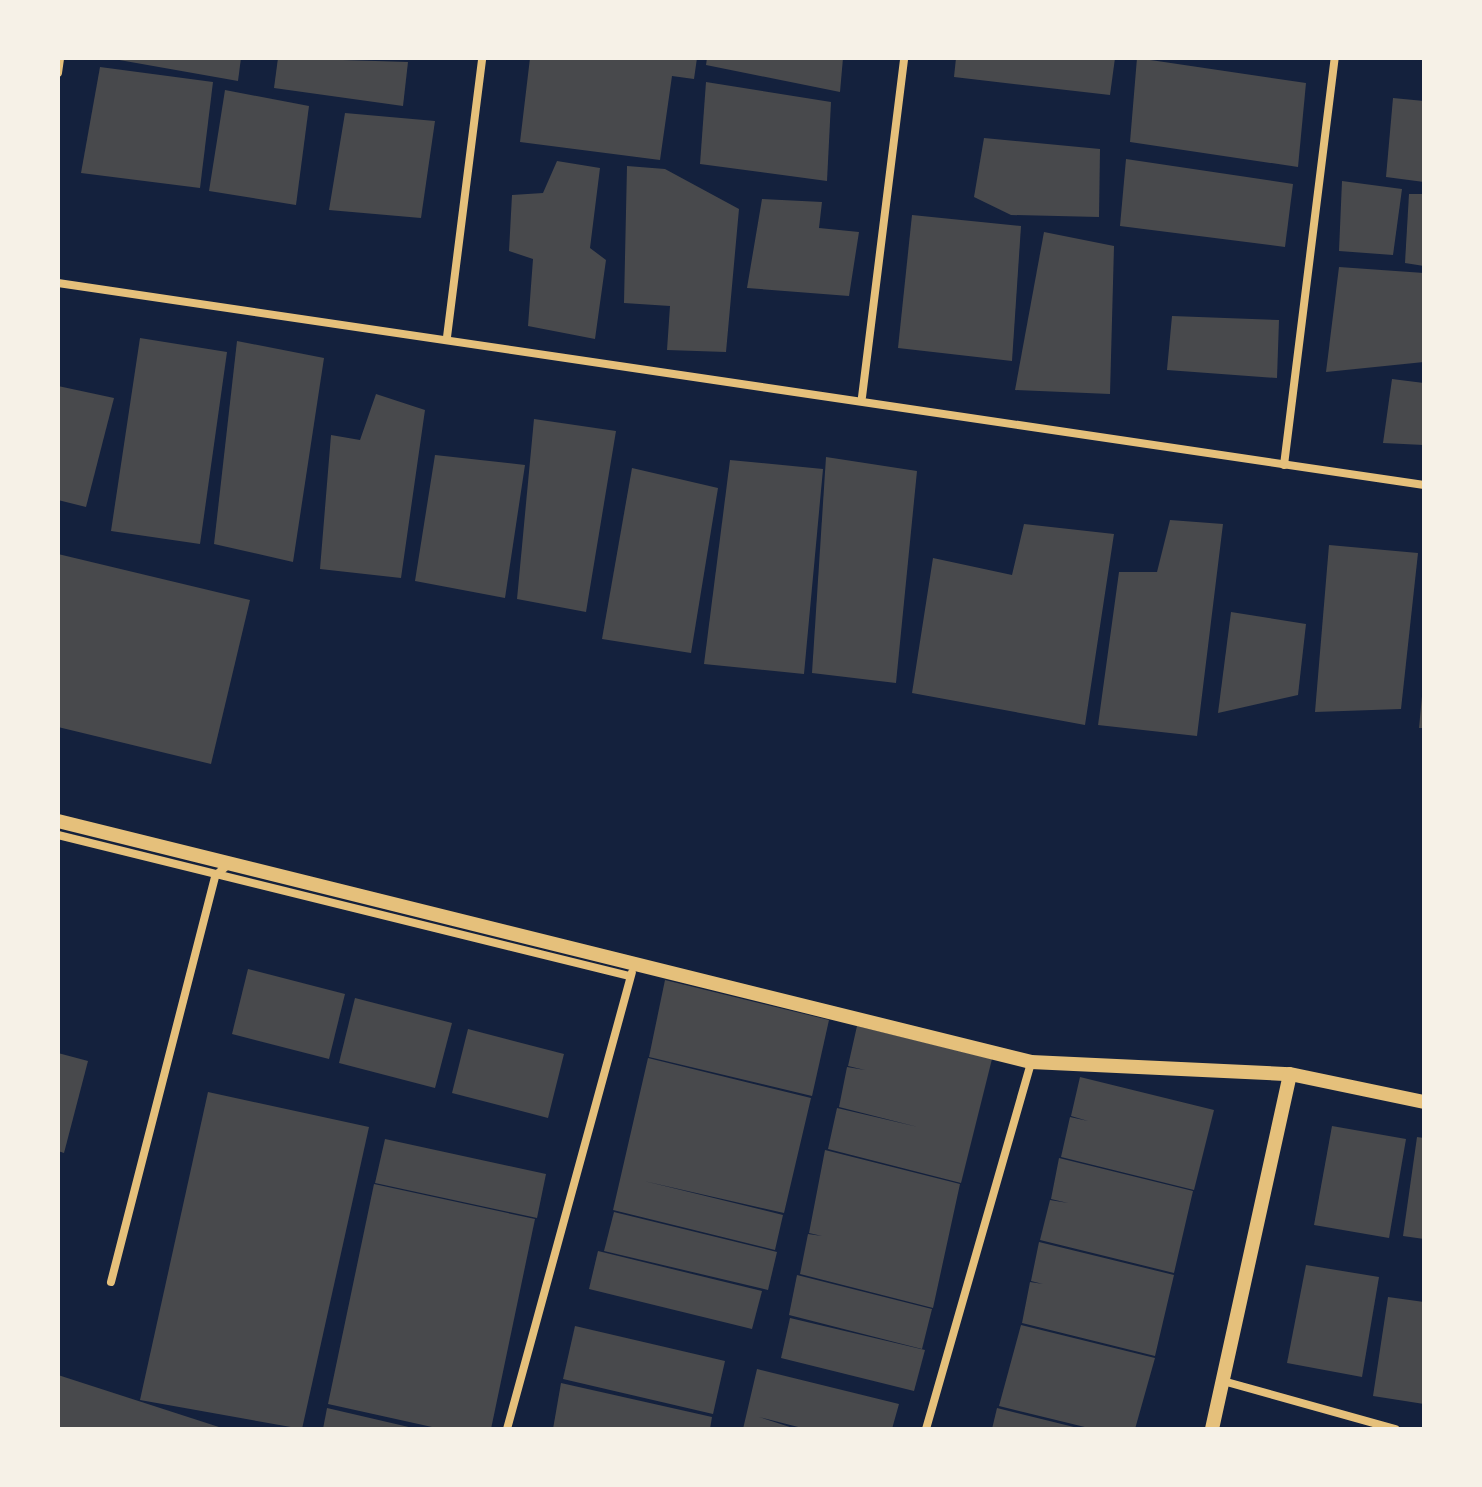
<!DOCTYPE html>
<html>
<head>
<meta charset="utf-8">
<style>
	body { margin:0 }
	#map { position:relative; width:1482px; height:1487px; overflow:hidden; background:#14213d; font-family:Lato,sans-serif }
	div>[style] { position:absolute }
	.building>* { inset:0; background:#48494c }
	.minor>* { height:8px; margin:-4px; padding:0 4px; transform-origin:4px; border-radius:4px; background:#e5c07b }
	.tertiary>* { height:14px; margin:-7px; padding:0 7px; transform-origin:7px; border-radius:7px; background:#e5c07b }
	span { translate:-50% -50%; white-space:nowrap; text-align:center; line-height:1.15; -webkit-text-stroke:8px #f6f1e7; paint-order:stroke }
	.frame { position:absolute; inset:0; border:60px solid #f6f1e7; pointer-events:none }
</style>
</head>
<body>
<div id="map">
	<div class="building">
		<i style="clip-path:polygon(108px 58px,241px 58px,238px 81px)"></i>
		<i style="clip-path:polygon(278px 58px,408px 62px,403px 106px,274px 88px)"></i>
		<i style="clip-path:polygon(530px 58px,697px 58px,694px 79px,672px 76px,660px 160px,520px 142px)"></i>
		<i style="clip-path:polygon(707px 58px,843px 58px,840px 92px,706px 65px)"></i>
		<i style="clip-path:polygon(956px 58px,1115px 58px,1110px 95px,954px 77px)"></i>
		<i style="clip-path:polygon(1137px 58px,1306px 83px,1298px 167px,1130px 142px)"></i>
		<i style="clip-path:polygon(100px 67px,213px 82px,200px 188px,81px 173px)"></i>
		<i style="clip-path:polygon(706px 82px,831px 102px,827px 181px,700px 164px)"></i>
		<i style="clip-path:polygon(225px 90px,309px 106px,296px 205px,209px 191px)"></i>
		<i style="clip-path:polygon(1393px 98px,1424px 101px,1424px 182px,1386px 177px)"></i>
		<i style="clip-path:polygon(345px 113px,435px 121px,421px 218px,329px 210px)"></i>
		<i style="clip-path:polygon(984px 138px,1100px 149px,1099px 217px,1011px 215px,974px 197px)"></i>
		<i style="clip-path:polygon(1126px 159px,1293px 184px,1285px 247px,1120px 226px)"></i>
		<i style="clip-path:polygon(557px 161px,600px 168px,590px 248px,606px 260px,595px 339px,528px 326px,533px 259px,509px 251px,512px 195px,543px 193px)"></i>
		<i style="clip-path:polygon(627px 166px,665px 169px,739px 209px,726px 352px,667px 350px,670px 306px,624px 303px)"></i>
		<i style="clip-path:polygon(1342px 181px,1402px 189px,1393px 255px,1339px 251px)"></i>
		<i style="clip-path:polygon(1409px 194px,1424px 194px,1424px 266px,1405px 263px)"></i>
		<i style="clip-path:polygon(762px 199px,822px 202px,819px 228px,859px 232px,849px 296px,747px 288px)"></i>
		<i style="clip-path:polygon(912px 215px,1021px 226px,1012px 361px,898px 348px)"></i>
		<i style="clip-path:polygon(1044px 232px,1114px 246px,1110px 394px,1015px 390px)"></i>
		<i style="clip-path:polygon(1339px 267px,1424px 273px,1424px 362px,1326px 372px)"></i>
		<i style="clip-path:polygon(1172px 316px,1279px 320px,1277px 378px,1167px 370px)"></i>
		<i style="clip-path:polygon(140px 338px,227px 352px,200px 544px,111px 531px)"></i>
		<i style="clip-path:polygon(237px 341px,324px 358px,293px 562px,214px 544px)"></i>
		<i style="clip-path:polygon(1392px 379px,1424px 383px,1424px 445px,1383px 443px)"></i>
		<i style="clip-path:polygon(58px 386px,114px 398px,86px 507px,58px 500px)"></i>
		<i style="clip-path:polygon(376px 394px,425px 410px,401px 578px,320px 569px,331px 435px,360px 440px)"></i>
		<i style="clip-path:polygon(534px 419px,616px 431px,586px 612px,517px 599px)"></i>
		<i style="clip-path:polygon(435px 455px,525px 465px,505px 598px,415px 581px)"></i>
		<i style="clip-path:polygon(826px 457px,917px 471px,896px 683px,812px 673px)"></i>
		<i style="clip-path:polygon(730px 460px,823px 469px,804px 674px,704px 664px)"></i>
		<i style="clip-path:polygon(632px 468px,718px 488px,691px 653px,602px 639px)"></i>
		<i style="clip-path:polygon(1170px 520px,1223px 524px,1197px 736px,1098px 725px,1119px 572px,1157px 572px)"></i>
		<i style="clip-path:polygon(1024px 524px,1114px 534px,1085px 725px,912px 693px,933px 558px,1012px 575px)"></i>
		<i style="clip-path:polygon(1329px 545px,1418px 553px,1401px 709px,1315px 712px)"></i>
		<i style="clip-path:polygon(58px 554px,250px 600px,211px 764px,58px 727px)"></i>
		<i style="clip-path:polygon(1231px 612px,1306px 624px,1298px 695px,1218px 713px)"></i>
		<i style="clip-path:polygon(1422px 696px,1424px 696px,1424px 728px,1419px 728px)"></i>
		<i style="clip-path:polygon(248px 969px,345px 994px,329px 1059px,232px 1034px)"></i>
		<i style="clip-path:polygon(665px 980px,829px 1020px,812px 1096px,649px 1057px)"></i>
		<i style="clip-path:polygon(355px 998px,452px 1023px,435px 1088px,339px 1063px)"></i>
		<i style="clip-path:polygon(857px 1026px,992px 1059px,961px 1183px,828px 1149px,837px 1108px,918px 1127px,839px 1107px,847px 1067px,865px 1070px,848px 1066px)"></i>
		<i style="clip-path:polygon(468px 1029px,564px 1054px,548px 1118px,452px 1093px)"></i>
		<i style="clip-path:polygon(58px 1053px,88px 1061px,64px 1153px,58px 1151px)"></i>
		<i style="clip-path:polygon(648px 1058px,811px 1098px,784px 1213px,644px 1181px,783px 1215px,775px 1250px,613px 1210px)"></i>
		<i style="clip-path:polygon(1080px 1077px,1214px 1110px,1194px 1190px,1061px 1157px,1070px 1117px,1088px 1121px,1071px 1116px)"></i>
		<i style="clip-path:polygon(208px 1092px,369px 1127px,302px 1429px,140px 1400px)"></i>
		<i style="clip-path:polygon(1332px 1126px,1406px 1139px,1389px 1238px,1314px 1225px)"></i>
		<i style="clip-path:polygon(1417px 1137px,1424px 1138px,1424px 1239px,1403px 1236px)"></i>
		<i style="clip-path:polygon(385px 1139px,546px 1174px,537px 1218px,375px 1183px)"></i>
		<i style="clip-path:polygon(825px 1150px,960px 1184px,933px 1308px,800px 1274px,808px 1234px,822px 1236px,809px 1233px)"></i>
		<i style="clip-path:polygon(1059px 1158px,1193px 1191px,1174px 1273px,1040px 1240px,1050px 1200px,1068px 1203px,1051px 1199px)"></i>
		<i style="clip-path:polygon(374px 1184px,535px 1219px,491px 1429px,441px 1429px,328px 1404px)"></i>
		<i style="clip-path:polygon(614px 1212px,777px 1252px,768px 1290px,604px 1251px)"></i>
		<i style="clip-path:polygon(1039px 1242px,1174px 1275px,1155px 1356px,1022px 1323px,1030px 1282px,1043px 1284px,1031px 1281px)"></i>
		<i style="clip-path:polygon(598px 1251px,762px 1291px,752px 1329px,589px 1289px)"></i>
		<i style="clip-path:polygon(1306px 1265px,1379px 1277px,1362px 1377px,1287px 1363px)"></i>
		<i style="clip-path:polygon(797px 1275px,932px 1309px,922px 1349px,789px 1315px)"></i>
		<i style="clip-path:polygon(1388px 1297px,1424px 1302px,1424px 1404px,1373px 1396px)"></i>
		<i style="clip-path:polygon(790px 1318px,925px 1350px,914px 1391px,781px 1358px)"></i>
		<i style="clip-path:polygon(1021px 1325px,1155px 1358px,1135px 1429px,1093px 1429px,999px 1406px)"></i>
		<i style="clip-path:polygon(575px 1326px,725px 1361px,713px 1414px,563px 1379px)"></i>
		<i style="clip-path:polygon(757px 1369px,899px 1404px,892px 1429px,806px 1429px,759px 1417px,796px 1429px,743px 1429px)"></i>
		<i style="clip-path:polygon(58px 1375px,222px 1428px,222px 1429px,58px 1429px)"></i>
		<i style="clip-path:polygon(561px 1383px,712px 1417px,710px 1429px,553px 1429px)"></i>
		<i style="clip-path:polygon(327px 1408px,413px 1428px,413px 1429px,323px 1429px)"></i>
		<i style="clip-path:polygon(997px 1408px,1078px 1428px,1078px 1429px,992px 1429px)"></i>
	</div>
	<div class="minor">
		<i style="left:58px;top:73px;width:15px;rotate:-82deg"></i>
		<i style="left:58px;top:283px;width:1381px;rotate:8.41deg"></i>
		<i style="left:447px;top:337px;width:281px;rotate:-82.8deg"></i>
		<i style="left:862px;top:397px;width:342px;rotate:-82.9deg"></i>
		<i style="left:1284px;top:465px;width:410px;rotate:-82.9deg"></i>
		<i style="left:58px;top:835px;width:588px;rotate:13.87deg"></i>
		<i style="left:111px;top:1282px;width:419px;rotate:-75.6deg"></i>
		<i style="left:215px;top:876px;width:20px;rotate:-41deg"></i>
		<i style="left:1223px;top:1381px;width:179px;rotate:15.6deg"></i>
		<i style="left:507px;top:1429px;width:473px;rotate:-74.7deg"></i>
		<i style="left:926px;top:1429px;width:382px;rotate:-74deg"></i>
	</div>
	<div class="tertiary">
		<i style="left:58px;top:821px;width:1002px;rotate:13.91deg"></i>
		<i style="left:1031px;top:1062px;width:259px;rotate:2.7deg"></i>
		<i style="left:1290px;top:1074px;width:137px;rotate:11.8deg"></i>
		<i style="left:1212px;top:1429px;width:363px;rotate:-77.6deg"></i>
	</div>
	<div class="frame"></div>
</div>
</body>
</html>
